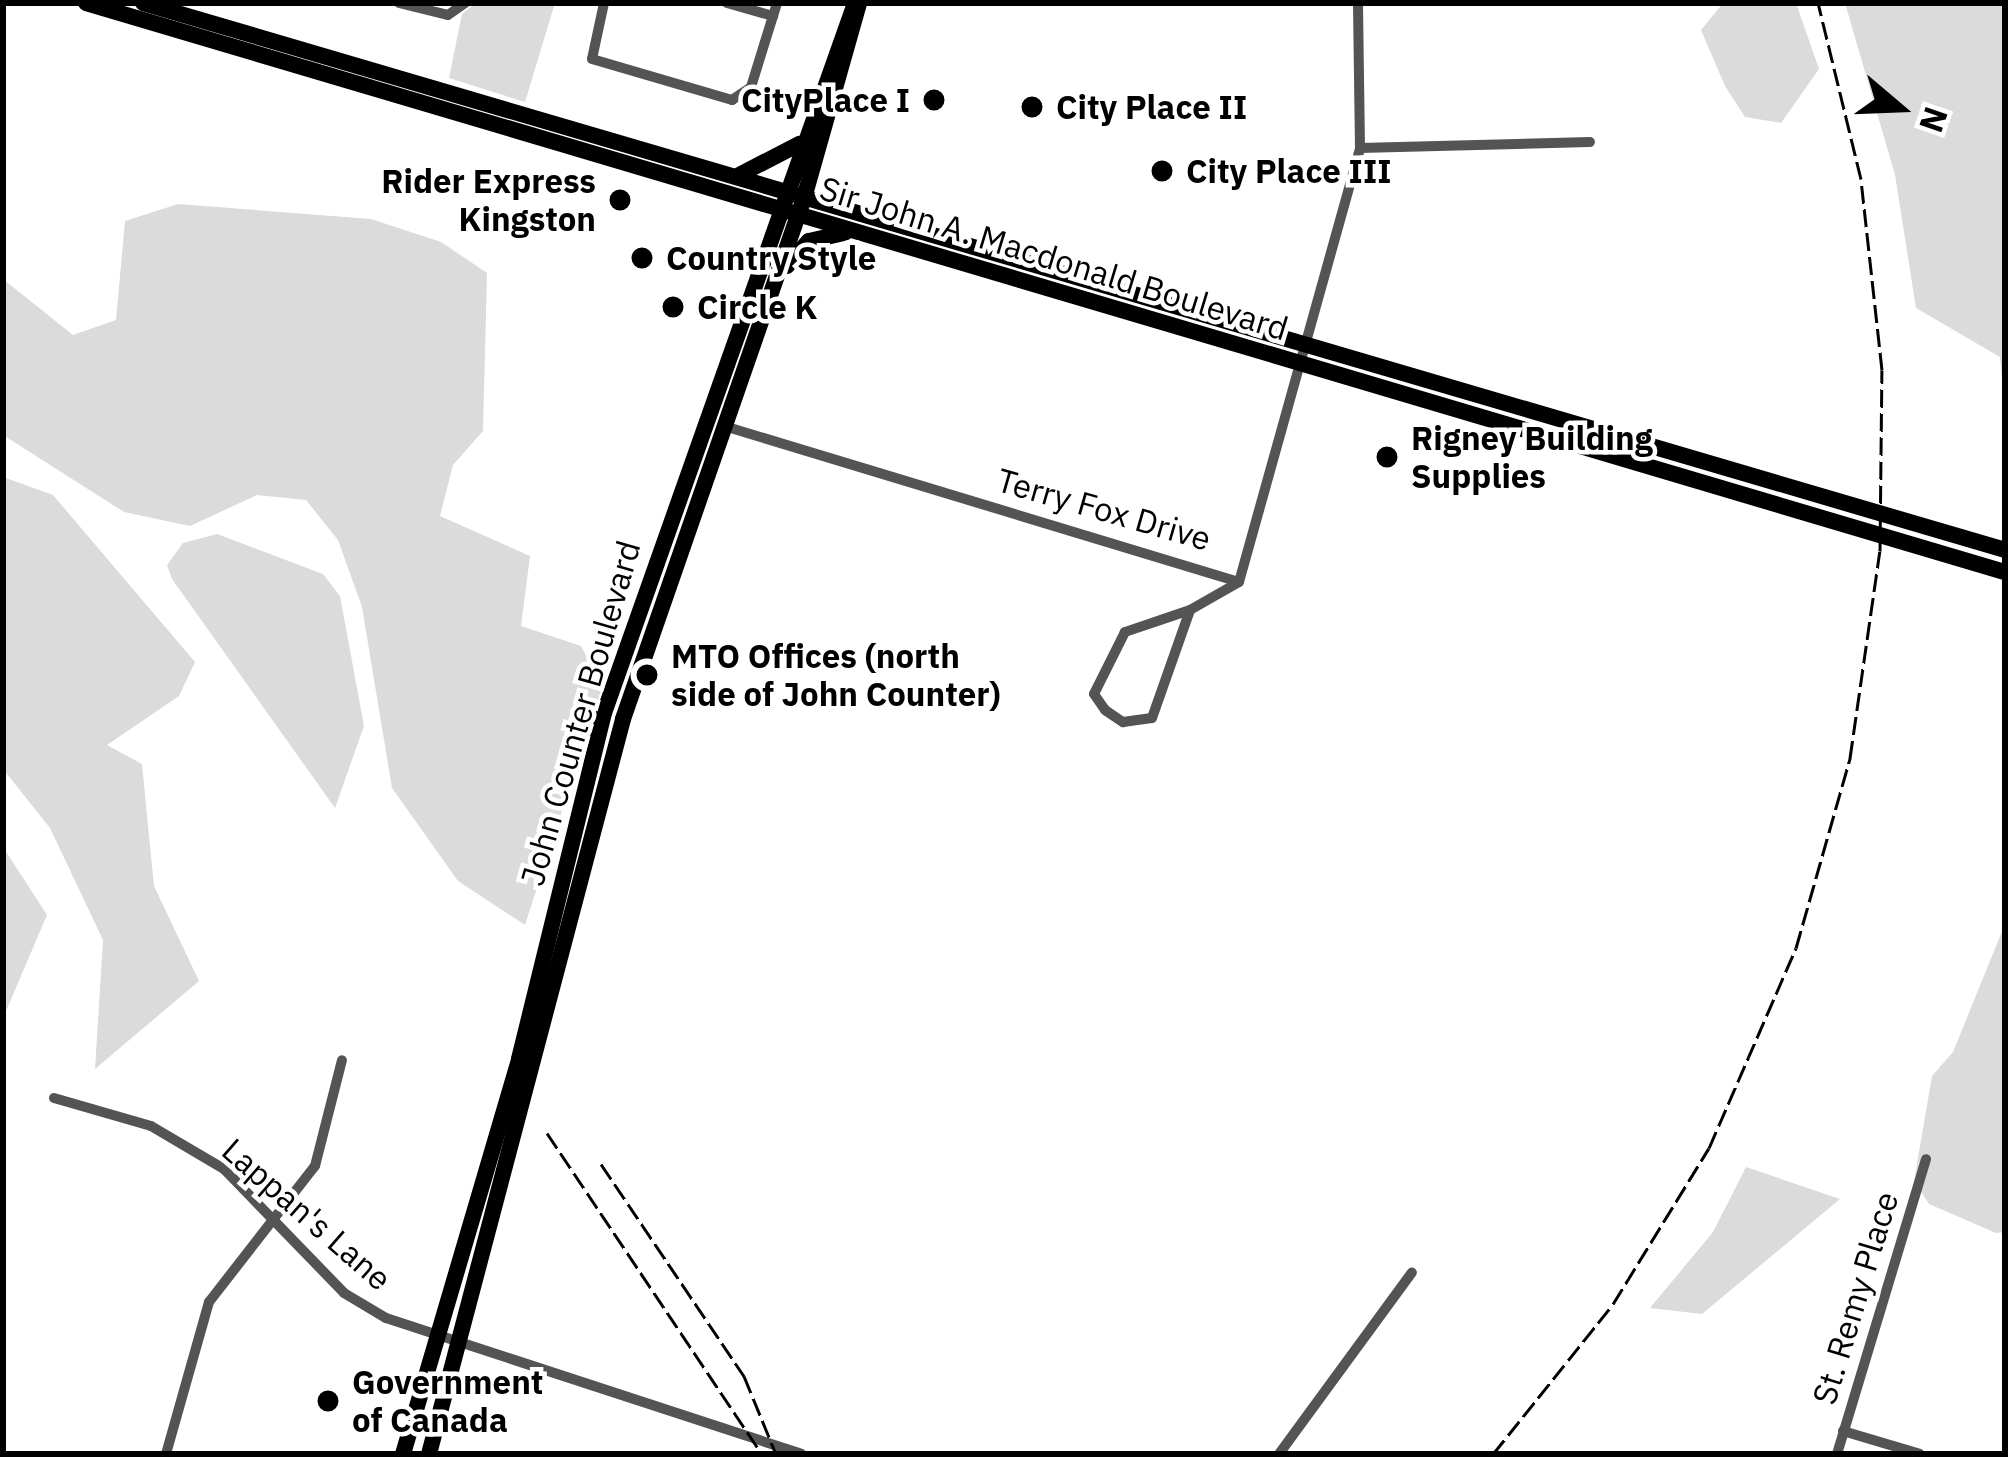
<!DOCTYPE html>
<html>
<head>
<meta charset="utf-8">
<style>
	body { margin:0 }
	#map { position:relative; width:2008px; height:1457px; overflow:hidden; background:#fff; font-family:"IBM Plex Sans",sans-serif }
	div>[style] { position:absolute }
	.green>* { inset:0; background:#dbdbdb }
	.street>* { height:10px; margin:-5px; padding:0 5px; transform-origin:5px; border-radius:5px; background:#545454 }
	.primary>* { height:16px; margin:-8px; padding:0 8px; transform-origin:8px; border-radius:8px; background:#000 }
	.rail>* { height:3px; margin-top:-1.5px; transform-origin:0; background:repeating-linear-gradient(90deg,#000 0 18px,transparent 0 24px) }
	.dots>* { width:33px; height:33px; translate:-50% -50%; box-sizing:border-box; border:6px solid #fff; border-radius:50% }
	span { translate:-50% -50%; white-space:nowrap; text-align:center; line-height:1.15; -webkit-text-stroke:9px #fff; paint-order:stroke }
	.poi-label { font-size:33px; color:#000; font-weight:700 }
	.right { translate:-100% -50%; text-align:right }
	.left { translate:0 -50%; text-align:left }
	.street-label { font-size:33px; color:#000 }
	.frame { position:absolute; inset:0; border:6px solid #000; pointer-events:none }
	.north { position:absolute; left:1840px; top:48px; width:120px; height:120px; -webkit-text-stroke:9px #fff; paint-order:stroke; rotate:109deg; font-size:33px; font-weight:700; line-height:48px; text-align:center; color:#000 }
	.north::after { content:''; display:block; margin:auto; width:42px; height:54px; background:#000; clip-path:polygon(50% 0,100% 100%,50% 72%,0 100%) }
</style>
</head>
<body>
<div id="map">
	<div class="green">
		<i style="clip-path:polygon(476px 3px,555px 3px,525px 102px,449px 78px,462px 14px)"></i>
		<i style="clip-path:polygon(1723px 3px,1796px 3px,1819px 69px,1781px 123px,1745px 117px,1725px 86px,1701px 30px)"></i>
		<i style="clip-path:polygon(1845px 3px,2005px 3px,2005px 414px,2000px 357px,1916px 308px,1895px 175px)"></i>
		<i style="clip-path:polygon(178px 204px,371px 219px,441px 242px,487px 273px,483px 431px,453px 465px,440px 516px,530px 556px,521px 626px,581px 646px,602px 687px,525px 925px,458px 881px,392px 788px,362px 607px,338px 540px,306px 500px,257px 495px,190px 526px,124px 512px,3px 435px,3px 279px,73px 335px,116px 320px,125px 221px)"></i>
		<i style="clip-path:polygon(3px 477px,53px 495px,195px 662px,179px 696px,107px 745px,142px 764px,154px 886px,199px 981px,95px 1069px,103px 940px,50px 828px,3px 769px)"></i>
		<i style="clip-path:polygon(217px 534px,323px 574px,340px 596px,364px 726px,335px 808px,172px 579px,167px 565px,183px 543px)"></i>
		<i style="clip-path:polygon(3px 847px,47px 915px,3px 1018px)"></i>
		<i style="clip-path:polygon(2005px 924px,2005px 1232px,1996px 1233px,1929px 1204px,1914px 1181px,1932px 1076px,1953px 1052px)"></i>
		<i style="clip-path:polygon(1746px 1167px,1840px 1199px,1702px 1314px,1650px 1308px,1713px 1232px)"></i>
	</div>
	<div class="street">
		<i style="left:399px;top:3px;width:50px;rotate:13.8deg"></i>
		<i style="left:448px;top:15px;width:21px;rotate:-35deg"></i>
		<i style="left:604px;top:3px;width:57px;rotate:102.1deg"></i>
		<i style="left:592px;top:59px;width:146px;rotate:16.3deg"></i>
		<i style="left:732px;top:100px;width:23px;rotate:-34deg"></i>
		<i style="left:751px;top:87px;width:88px;rotate:-72.8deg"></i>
		<i style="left:727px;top:3px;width:48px;rotate:15.8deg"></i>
		<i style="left:1360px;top:148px;width:230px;rotate:-1.5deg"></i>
		<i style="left:724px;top:426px;width:538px;rotate:16.85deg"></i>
		<i style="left:1239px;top:582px;width:451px;rotate:-74.4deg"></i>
		<i style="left:1360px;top:148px;width:145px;rotate:-90.8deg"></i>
		<i style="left:1190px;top:610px;width:69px;rotate:161.3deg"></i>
		<i style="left:1125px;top:632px;width:69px;rotate:116.6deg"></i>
		<i style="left:1094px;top:694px;width:19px;rotate:55deg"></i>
		<i style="left:1105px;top:710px;width:22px;rotate:34deg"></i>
		<i style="left:1123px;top:722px;width:29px;rotate:-8deg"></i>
		<i style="left:1152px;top:718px;width:114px;rotate:-70.6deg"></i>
		<i style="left:1190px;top:610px;width:56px;rotate:-29.7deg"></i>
		<i style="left:54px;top:1098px;width:101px;rotate:16.1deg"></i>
		<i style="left:151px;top:1126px;width:85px;rotate:30.5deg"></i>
		<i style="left:224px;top:1169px;width:173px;rotate:45.9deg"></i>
		<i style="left:344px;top:1293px;width:49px;rotate:30.8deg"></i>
		<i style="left:386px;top:1318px;width:437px;rotate:18.1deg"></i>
		<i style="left:1843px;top:1431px;width:80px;rotate:16.6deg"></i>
		<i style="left:166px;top:1454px;width:158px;rotate:-74.2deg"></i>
		<i style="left:209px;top:1302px;width:172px;rotate:-52.1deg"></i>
		<i style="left:315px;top:1166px;width:109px;rotate:-75.7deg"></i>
		<i style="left:1279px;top:1454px;width:225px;rotate:-53.8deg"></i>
		<i style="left:1837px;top:1454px;width:308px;rotate:-73.2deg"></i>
	</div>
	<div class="primary">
		<i style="left:86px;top:3px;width:2002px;rotate:16.52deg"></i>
		<i style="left:143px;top:3px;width:1941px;rotate:16.37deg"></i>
		<i style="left:739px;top:175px;width:68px;rotate:-27.3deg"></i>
		<i style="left:787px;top:266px;width:33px;rotate:-49deg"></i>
		<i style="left:809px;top:241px;width:37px;rotate:-13deg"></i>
		<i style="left:403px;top:1454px;width:412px;rotate:-73.6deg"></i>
		<i style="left:519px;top:1059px;width:356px;rotate:-76.2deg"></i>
		<i style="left:604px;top:713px;width:753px;rotate:-70.53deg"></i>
		<i style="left:429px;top:1454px;width:760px;rotate:-75.21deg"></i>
		<i style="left:623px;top:719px;width:552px;rotate:-70.84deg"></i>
		<i style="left:804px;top:198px;width:203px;rotate:-74.2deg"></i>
	</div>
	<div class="rail">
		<i style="left:547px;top:1133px;width:386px;rotate:56.2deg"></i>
		<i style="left:601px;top:1164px;width:256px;rotate:56deg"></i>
		<i style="left:744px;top:1376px;width:84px;rotate:67.7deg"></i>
		<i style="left:1493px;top:1454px;width:192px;rotate:-51.3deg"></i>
		<i style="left:1613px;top:1304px;width:183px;rotate:-58.4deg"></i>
		<i style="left:1709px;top:1148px;width:218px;rotate:-66.5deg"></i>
		<i style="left:1796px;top:948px;width:198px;rotate:-74.1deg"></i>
		<i style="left:1850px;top:758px;width:209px;rotate:-81.8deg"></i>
		<i style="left:1880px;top:551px;width:181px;rotate:-89.4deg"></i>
		<i style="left:1882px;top:370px;width:192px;rotate:-96.3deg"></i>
		<i style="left:1861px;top:179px;width:181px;rotate:-103.7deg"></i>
	</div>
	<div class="dots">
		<i style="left:934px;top:100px;background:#000"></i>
		<i style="left:1032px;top:107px;background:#000"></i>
		<i style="left:1162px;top:171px;background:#000"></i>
		<i style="left:620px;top:200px;background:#000"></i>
		<i style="left:642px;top:258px;background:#000"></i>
		<i style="left:673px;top:307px;background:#000"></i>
		<i style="left:1387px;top:457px;background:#000"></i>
		<i style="left:647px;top:675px;background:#000"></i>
		<i style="left:328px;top:1401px;background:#000"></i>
	</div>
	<div class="poi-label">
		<span class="right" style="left:910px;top:100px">CityPlace I</span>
		<span class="left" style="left:1056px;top:107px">City Place II</span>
		<span class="left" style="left:1186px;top:171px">City Place III</span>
		<span class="right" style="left:596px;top:200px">Rider Express<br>Kingston</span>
		<span class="left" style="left:666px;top:258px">Country Style</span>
		<span class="left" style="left:697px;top:307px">Circle K</span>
		<span class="left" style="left:1411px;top:457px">Rigney Building<br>Supplies</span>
		<span class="left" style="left:671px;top:675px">MTO Offices (north<br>side of John Counter)</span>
		<span class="left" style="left:352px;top:1401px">Government<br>of Canada</span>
	</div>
	<div class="street-label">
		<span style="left:1054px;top:258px;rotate:17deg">Sir John A. Macdonald Boulevard</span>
		<span style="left:1104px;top:509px;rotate:16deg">Terry Fox Drive</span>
		<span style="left:580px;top:713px;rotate:-74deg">John Counter Boulevard</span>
		<span style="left:307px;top:1214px;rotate:41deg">Lappan's Lane</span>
		<span style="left:1855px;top:1298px;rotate:-73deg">St. Remy Place</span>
	</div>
	<div class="frame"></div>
	<div class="north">N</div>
</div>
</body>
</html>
